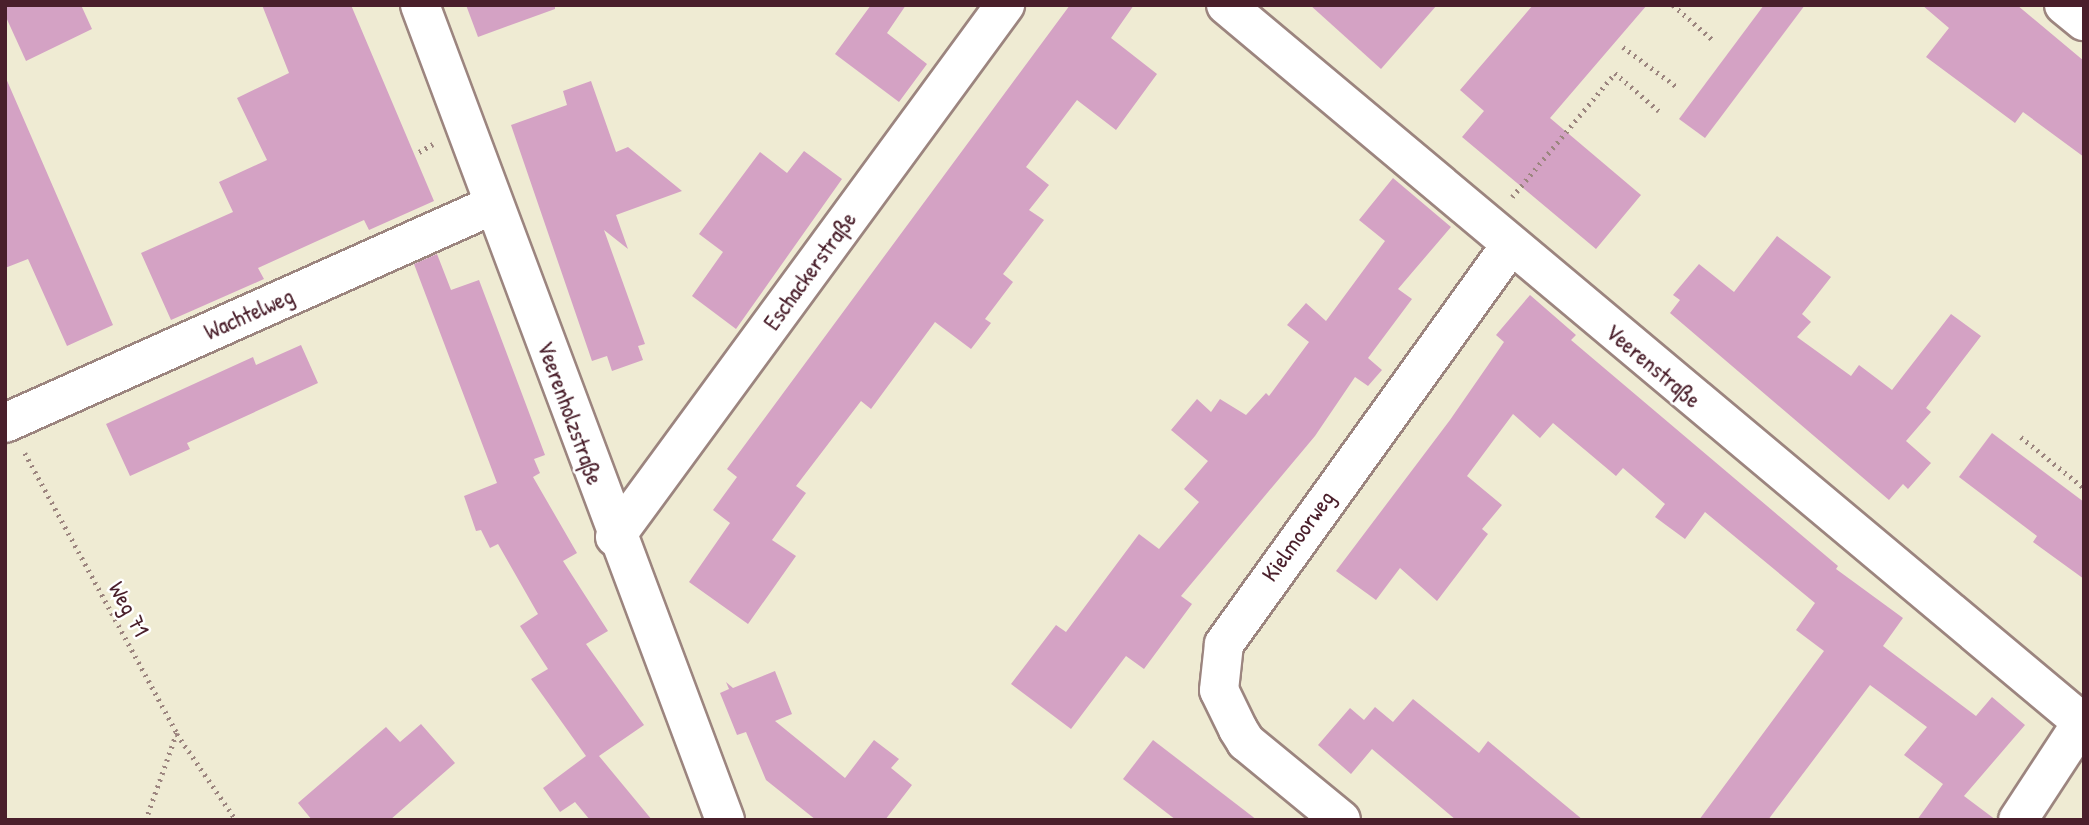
<!DOCTYPE html>
<html>
<head>
<meta charset="utf-8">
<style>
	body { margin:0 }
	#map { position:relative; width:2089px; height:825px; overflow:hidden; background:#efebd3; font-family:"Patrick Hand",sans-serif }
	div>[style] { position:absolute }
	.building>* { inset:0; background:#d4a2c4 }
	.path>* { height:4.5px; margin-top:-2.25px; transform-origin:0; background:repeating-linear-gradient(90deg,#9c857f 0 2px,transparent 0 7px) }
	.roads { filter:drop-shadow(2px 0 #9c857f) drop-shadow(-2px 0 #9c857f) drop-shadow(0 2px #9c857f) drop-shadow(0 -2px #9c857f) }
	.minor>* { height:38px; margin:-19px; padding:0 19px; transform-origin:19px; border-radius:19px; background:#fff }
	span { translate:-50% -50%; white-space:nowrap; text-align:center; line-height:1.15; -webkit-text-stroke:5px #fff; paint-order:stroke }
	.street-label { font-size:23px; color:#4a1f2b }
	.frame { position:absolute; inset:0; border:7px solid #4a1f2b; pointer-events:none }
</style>
</head>
<body>
<div id="map">
	<div class="building">
		<i style="clip-path:polygon(5px 5px,81px 5px,92px 29px,26px 61px,5px 15px)"></i>
		<i style="clip-path:polygon(262px 5px,351px 5px,434px 201px,369px 230px,364px 220px,315px 242px,258px 268px,264px 279px,171px 320px,141px 253px,233px 212px,219px 182px,267px 160px,237px 98px,289px 73px)"></i>
		<i style="clip-path:polygon(466px 5px,555px 5px,555px 9px,478px 37px)"></i>
		<i style="clip-path:polygon(871px 5px,906px 5px,887px 33px,927px 64px,899px 102px,835px 54px)"></i>
		<i style="clip-path:polygon(1070px 5px,1134px 5px,1111px 38px,1157px 74px,1116px 130px,1077px 100px,1026px 167px,1049px 185px,1029px 210px,1044px 220px,1003px 274px,1013px 282px,985px 319px,991px 323px,971px 349px,935px 322px,871px 409px,861px 401px,796px 486px,806px 493px,772px 540px,796px 556px,748px 624px,689px 582px,730px 523px,713px 510px,737px 477px,727px 469px)"></i>
		<i style="clip-path:polygon(1310px 5px,1437px 5px,1381px 69px)"></i>
		<i style="clip-path:polygon(1533px 5px,1647px 5px,1550px 118px,1641px 195px,1596px 249px,1462px 137px,1484px 111px,1460px 90px)"></i>
		<i style="clip-path:polygon(1764px 5px,1805px 5px,1705px 138px,1679px 119px)"></i>
		<i style="clip-path:polygon(1922px 5px,2017px 5px,2084px 61px,2084px 157px,2023px 112px,2015px 123px,1926px 57px,1949px 28px)"></i>
		<i style="clip-path:polygon(5px 76px,113px 325px,67px 346px,28px 259px,5px 268px)"></i>
		<i style="clip-path:polygon(591px 81px,616px 152px,628px 147px,682px 191px,616px 215px,628px 249px,604px 230px,645px 344px,638px 346px,643px 360px,612px 371px,607px 356px,592px 361px,511px 125px,567px 105px,563px 91px)"></i>
		<i style="clip-path:polygon(804px 151px,842px 179px,736px 329px,692px 296px,723px 252px,699px 234px,760px 152px,787px 173px)"></i>
		<i style="clip-path:polygon(1393px 178px,1451px 227px,1398px 289px,1412px 299px,1368px 358px,1382px 370px,1368px 386px,1355px 377px,1315px 436px,1181px 596px,1192px 604px,1144px 669px,1126px 656px,1071px 729px,1011px 684px,1056px 625px,1066px 632px,1139px 534px,1159px 549px,1199px 502px,1184px 489px,1208px 461px,1171px 430px,1197px 399px,1211px 412px,1220px 399px,1246px 415px,1266px 393px,1269px 396px,1309px 342px,1287px 325px,1306px 303px,1326px 321px,1385px 241px,1359px 220px)"></i>
		<i style="clip-path:polygon(1777px 236px,1831px 277px,1802px 314px,1811px 322px,1797px 337px,1851px 376px,1859px 365px,1892px 390px,1951px 314px,1981px 336px,1926px 408px,1931px 412px,1906px 441px,1931px 463px,1908px 489px,1903px 484px,1889px 500px,1670px 313px,1680px 300px,1673px 295px,1699px 264px,1734px 292px)"></i>
		<i style="clip-path:polygon(437px 254px,451px 290px,479px 280px,493px 317px,545px 455px,534px 459px,540px 473px,533px 477px,577px 553px,563px 561px,608px 631px,586px 644px,644px 725px,599px 756px,652px 820px,590px 820px,575px 802px,560px 812px,543px 788px,586px 756px,531px 679px,548px 669px,520px 626px,538px 614px,498px 544px,490px 548px,481px 530px,476px 531px,464px 496px,497px 483px,414px 264px)"></i>
		<i style="clip-path:polygon(1530px 295px,1576px 335px,1571px 340px,1838px 566px,1836px 569px,1903px 618px,1883px 646px,1976px 716px,1992px 697px,2025px 725px,1964px 796px,1996px 820px,1917px 820px,1943px 784px,1904px 755px,1927px 727px,1870px 685px,1768px 820px,1699px 820px,1824px 651px,1796px 630px,1815px 603px,1705px 512px,1685px 539px,1655px 517px,1665px 504px,1623px 468px,1616px 476px,1553px 423px,1540px 438px,1513px 414px,1467px 476px,1502px 505px,1482px 529px,1488px 534px,1437px 601px,1400px 568px,1376px 600px,1336px 571px,1450px 420px,1504px 342px,1496px 335px)"></i>
		<i style="clip-path:polygon(301px 345px,318px 383px,187px 443px,190px 449px,130px 476px,106px 424px,253px 357px,256px 365px)"></i>
		<i style="clip-path:polygon(1992px 433px,2084px 502px,2084px 579px,2033px 542px,2037px 536px,1959px 477px)"></i>
		<i style="clip-path:polygon(775px 671px,792px 714px,775px 721px,845px 778px,874px 740px,899px 759px,891px 768px,912px 785px,885px 820px,816px 820px,766px 780px,746px 732px,737px 735px,720px 693px,729px 689px,726px 682px,733px 688px)"></i>
		<i style="clip-path:polygon(1413px 699px,1479px 753px,1488px 741px,1583px 820px,1456px 820px,1372px 749px,1351px 774px,1318px 745px,1350px 708px,1364px 720px,1375px 707px,1393px 722px)"></i>
		<i style="clip-path:polygon(421px 724px,455px 763px,390px 820px,312px 820px,298px 803px,386px 727px,400px 742px)"></i>
		<i style="clip-path:polygon(1153px 740px,1257px 820px,1176px 820px,1123px 779px)"></i>
	</div>
	<div class="path">
		<i style="left:1673px;top:5px;width:53px;rotate:41.2deg"></i>
		<i style="left:1623px;top:47px;width:67px;rotate:36.5deg"></i>
		<i style="left:419px;top:152px;width:16px;rotate:-30deg"></i>
		<i style="left:1512px;top:197px;width:161px;rotate:-50.3deg"></i>
		<i style="left:1615px;top:73px;width:58px;rotate:40.8deg"></i>
		<i style="left:2021px;top:437px;width:81px;rotate:39deg"></i>
		<i style="left:25px;top:453px;width:319px;rotate:61.5deg"></i>
		<i style="left:177px;top:733px;width:92px;rotate:109.6deg"></i>
		<i style="left:177px;top:734px;width:104px;rotate:55.5deg"></i>
	</div>
	<div class="roads">
		<div class="minor">
			<i style="left:420px;top:5px;width:870px;rotate:69.48deg"></i>
			<i style="left:1226px;top:5px;width:1119px;rotate:39.96deg"></i>
			<i style="left:2064px;top:5px;width:26px;rotate:39deg"></i>
			<i style="left:5px;top:423px;width:534px;rotate:-24.07deg"></i>
			<i style="left:615px;top:537px;width:660px;rotate:-53.76deg"></i>
			<i style="left:1341px;top:820px;width:123px;rotate:-140.6deg"></i>
			<i style="left:1246px;top:742px;width:15px;rotate:-122deg"></i>
			<i style="left:1238px;top:729px;width:43px;rotate:-116deg"></i>
			<i style="left:1219px;top:690px;width:46px;rotate:-83.8deg"></i>
			<i style="left:1224px;top:644px;width:489px;rotate:-54.3deg"></i>
			<i style="left:2018px;top:820px;width:121px;rotate:-56.8deg"></i>
		</div>
	</div>
	<div class="street-label">
		<span style="left:810px;top:271px;rotate:-54deg">Eschackerstraße</span>
		<span style="left:249px;top:314px;rotate:-24deg">Wachtelweg</span>
		<span style="left:1653px;top:366px;rotate:40deg">Veerenstraße</span>
		<span style="left:570px;top:413px;rotate:70deg">Veerenholzstraße</span>
		<span style="left:1298px;top:536px;rotate:-54deg">Kielmoorweg</span>
		<span style="left:129px;top:609px;rotate:61deg">Weg 71</span>
	</div>
	<div class="frame"></div>
</div>
</body>
</html>
